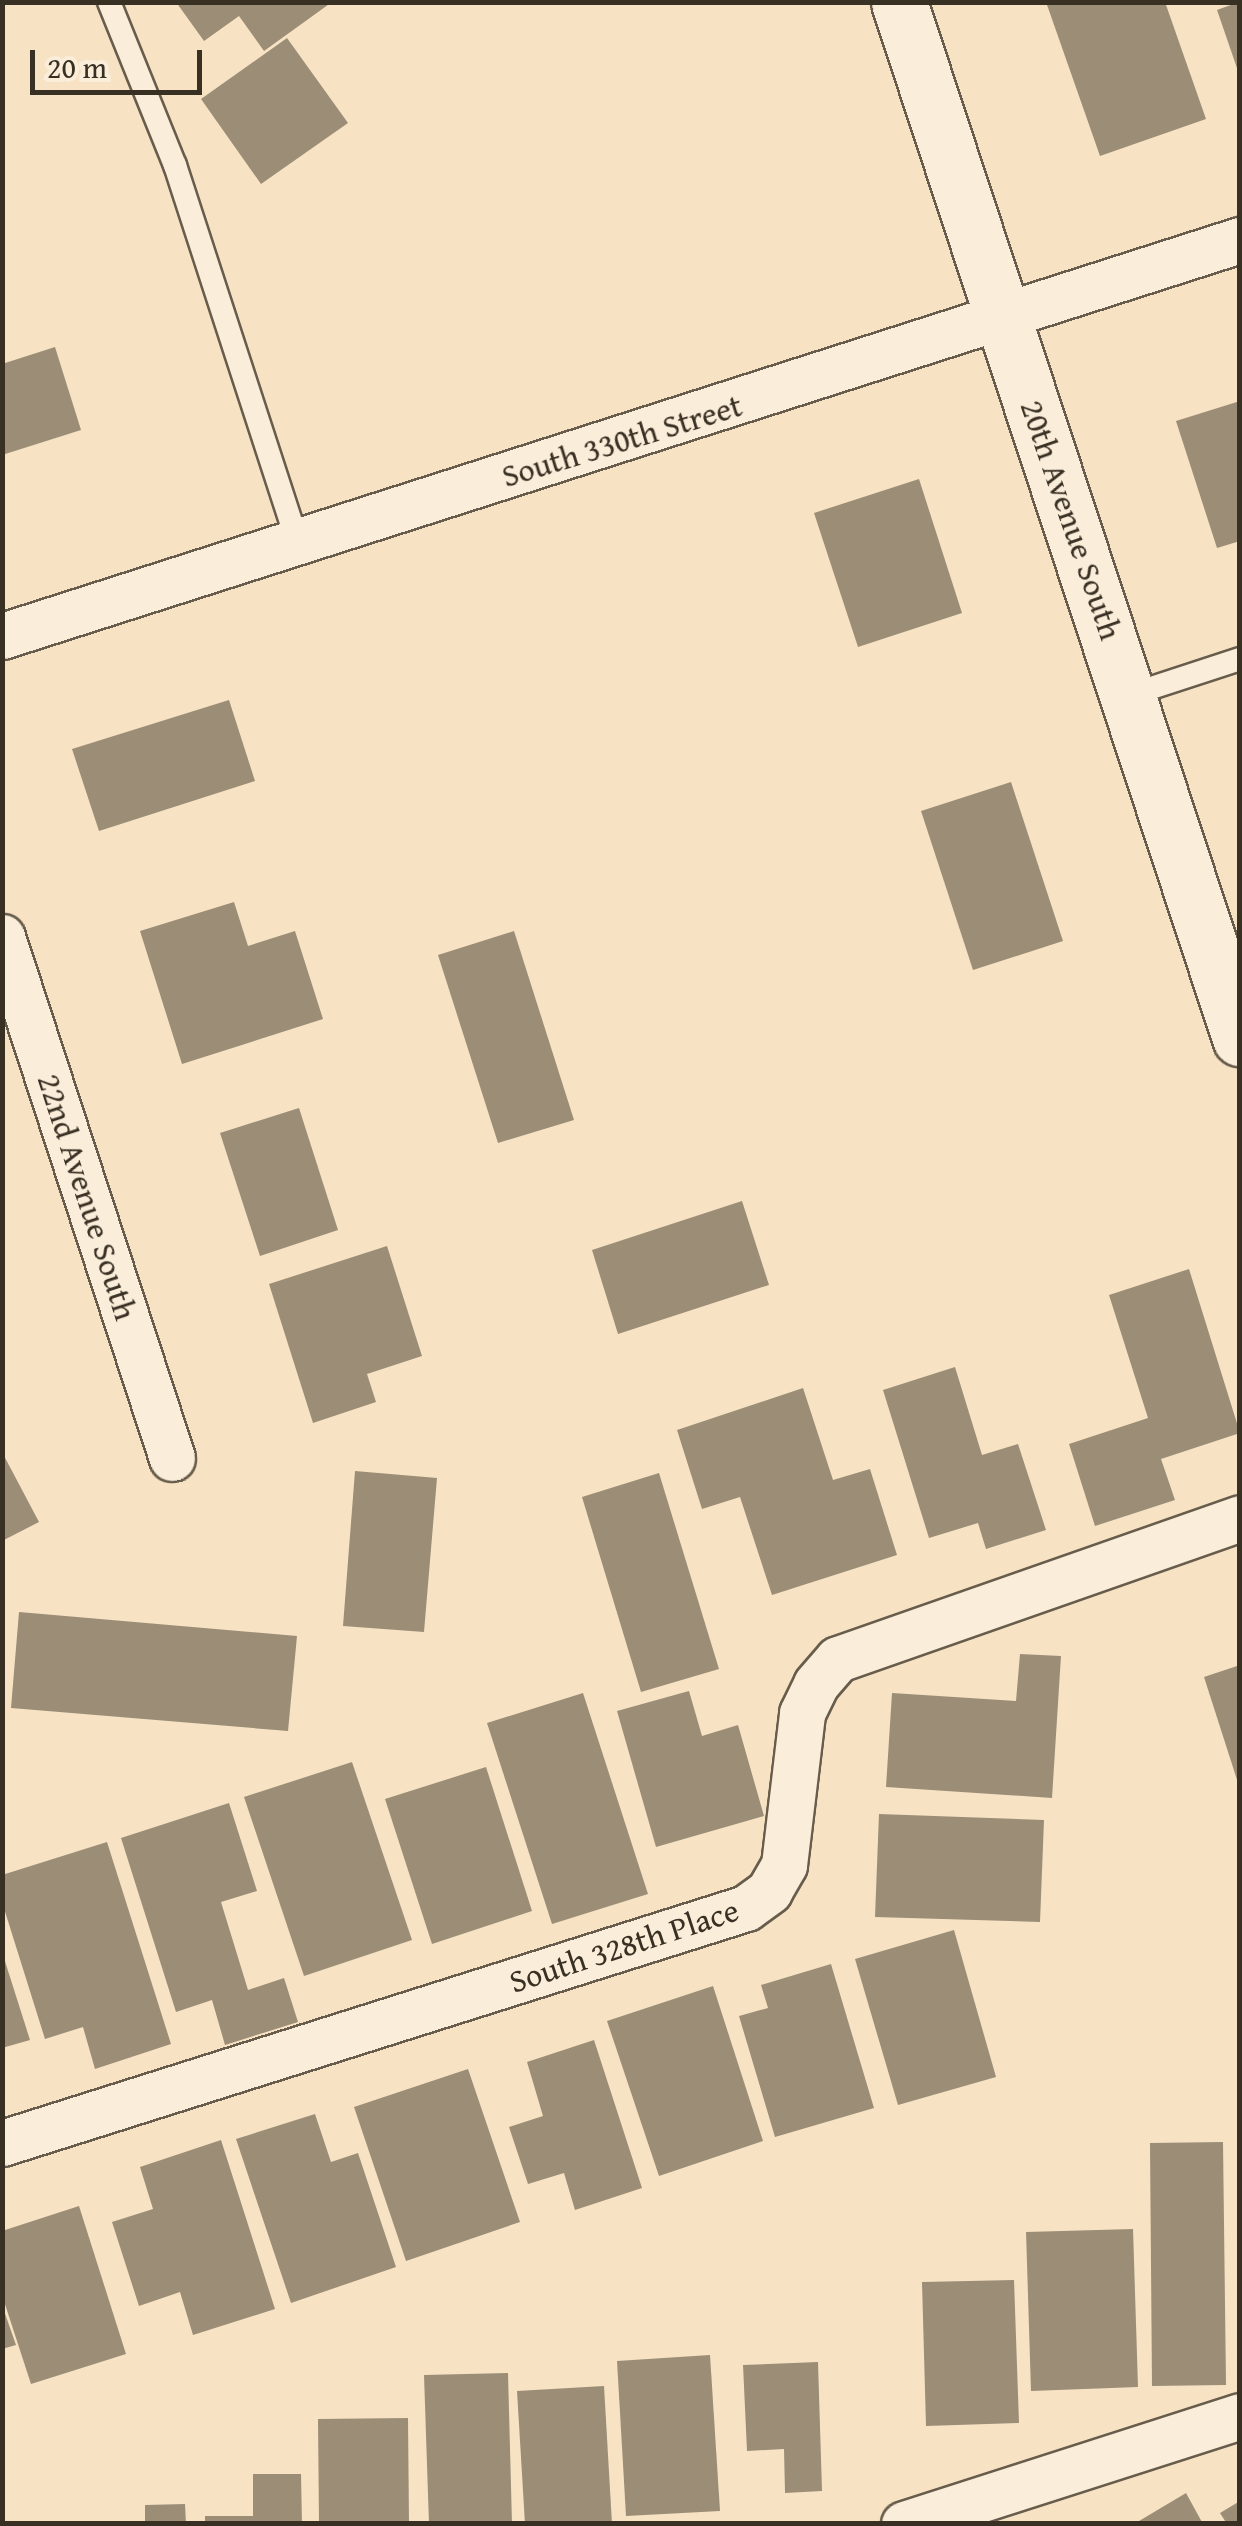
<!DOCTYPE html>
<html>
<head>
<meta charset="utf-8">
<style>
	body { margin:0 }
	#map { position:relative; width:1242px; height:2526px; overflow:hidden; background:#f7e3c4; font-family:"Gentium Book Plus",serif }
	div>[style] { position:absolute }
	.building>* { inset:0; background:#9c8d77 }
	.roads { filter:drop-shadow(2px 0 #685d4c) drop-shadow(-2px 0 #685d4c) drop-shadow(0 2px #685d4c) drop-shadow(0 -2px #685d4c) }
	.lane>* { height:22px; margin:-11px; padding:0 11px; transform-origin:11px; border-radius:11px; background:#faedd9 }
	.street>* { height:45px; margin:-22.5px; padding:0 22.5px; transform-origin:22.5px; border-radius:22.5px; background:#faedd9 }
	.secondary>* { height:55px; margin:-27.5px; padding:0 27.5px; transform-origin:27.5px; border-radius:27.5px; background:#faedd9 }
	span { translate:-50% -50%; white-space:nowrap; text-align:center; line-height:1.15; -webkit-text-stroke:9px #faedd9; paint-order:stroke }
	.street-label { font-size:32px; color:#393024 }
	.frame { position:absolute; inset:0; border:5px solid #393024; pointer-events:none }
	.scale { position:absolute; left:30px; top:50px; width:172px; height:45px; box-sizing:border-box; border:5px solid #393024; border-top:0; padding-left:12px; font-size:30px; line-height:35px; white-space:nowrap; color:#393024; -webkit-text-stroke:8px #faedd9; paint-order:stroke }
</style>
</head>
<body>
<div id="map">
	<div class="building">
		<i style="clip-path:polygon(176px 2px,332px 2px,264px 51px,239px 16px,204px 41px)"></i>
		<i style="clip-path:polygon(1046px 2px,1165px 2px,1206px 119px,1100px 156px)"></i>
		<i style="clip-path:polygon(1239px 2px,1240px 74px,1239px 74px,1217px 10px)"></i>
		<i style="clip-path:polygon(287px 38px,348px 123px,261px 184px,201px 99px)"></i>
		<i style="clip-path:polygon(55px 347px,81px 430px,2px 455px,2px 364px)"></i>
		<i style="clip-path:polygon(1240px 401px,1240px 541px,1217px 548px,1176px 421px)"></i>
		<i style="clip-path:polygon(919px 479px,962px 613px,858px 647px,814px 513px)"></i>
		<i style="clip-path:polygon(229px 700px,255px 781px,99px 831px,72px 749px)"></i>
		<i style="clip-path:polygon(1011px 782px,1063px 941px,973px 970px,921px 811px)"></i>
		<i style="clip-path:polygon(234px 902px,248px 946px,295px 931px,323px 1019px,182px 1064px,140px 931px)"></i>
		<i style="clip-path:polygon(514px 931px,574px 1120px,498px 1143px,438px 955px)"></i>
		<i style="clip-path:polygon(299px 1108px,338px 1230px,260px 1256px,220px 1133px)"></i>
		<i style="clip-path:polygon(742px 1201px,769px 1285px,618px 1334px,592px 1250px)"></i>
		<i style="clip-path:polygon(387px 1246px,422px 1356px,367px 1374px,376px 1402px,313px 1423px,269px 1284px)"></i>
		<i style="clip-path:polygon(1189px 1269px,1240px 1433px,1161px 1459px,1175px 1500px,1095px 1526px,1069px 1444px,1148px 1418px,1109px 1295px)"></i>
		<i style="clip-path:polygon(955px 1367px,982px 1455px,1018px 1444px,1046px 1530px,986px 1549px,978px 1523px,929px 1538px,883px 1390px)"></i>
		<i style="clip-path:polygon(803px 1388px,833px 1480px,870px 1469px,897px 1555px,772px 1595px,740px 1497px,702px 1509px,677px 1430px)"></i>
		<i style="clip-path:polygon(2px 1452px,39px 1522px,2px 1541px)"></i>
		<i style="clip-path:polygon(355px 1471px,437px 1478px,424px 1632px,343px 1626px)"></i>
		<i style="clip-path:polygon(659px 1473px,719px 1669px,641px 1692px,582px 1497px)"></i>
		<i style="clip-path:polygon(19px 1612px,297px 1636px,288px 1731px,11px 1708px)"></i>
		<i style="clip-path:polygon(1020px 1654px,1061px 1656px,1052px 1798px,886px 1787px,892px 1693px,1016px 1701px)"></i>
		<i style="clip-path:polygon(1240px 1665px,1240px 1786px,1239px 1786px,1204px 1677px)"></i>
		<i style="clip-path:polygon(689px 1691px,702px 1736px,738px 1725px,764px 1816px,656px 1847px,617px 1711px)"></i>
		<i style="clip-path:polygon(583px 1693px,648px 1894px,552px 1924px,487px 1723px)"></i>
		<i style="clip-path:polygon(352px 1762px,412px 1940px,304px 1976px,244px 1797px)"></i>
		<i style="clip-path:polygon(486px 1767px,532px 1911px,432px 1944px,385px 1799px)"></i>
		<i style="clip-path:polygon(229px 1803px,257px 1891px,221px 1902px,248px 1990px,284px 1978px,298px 2022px,225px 2045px,212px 2000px,176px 2012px,121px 1838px)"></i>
		<i style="clip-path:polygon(879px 1814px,1044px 1820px,1040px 1922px,875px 1917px)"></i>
		<i style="clip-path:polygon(107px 1842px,171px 2044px,95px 2069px,83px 2027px,45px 2039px,2px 1902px,2px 1875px)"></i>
		<i style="clip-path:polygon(954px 1930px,996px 2077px,898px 2105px,855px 1959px)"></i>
		<i style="clip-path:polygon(3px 1955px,30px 2040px,2px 2048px,2px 1956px)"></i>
		<i style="clip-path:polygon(831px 1964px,874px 2108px,775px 2137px,739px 2016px,768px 2008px,761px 1985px)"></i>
		<i style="clip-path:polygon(713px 1986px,763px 2141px,659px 2176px,607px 2021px)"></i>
		<i style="clip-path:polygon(594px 2040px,642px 2188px,575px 2210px,564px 2173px,528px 2184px,509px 2127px,543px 2116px,527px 2062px)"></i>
		<i style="clip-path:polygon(468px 2069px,520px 2222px,406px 2261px,354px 2107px)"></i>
		<i style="clip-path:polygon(315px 2114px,331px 2162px,358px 2153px,396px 2267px,291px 2303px,236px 2139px)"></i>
		<i style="clip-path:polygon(221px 2140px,275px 2309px,193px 2335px,180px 2292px,139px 2306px,112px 2222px,153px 2209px,140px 2167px)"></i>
		<i style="clip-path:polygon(1223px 2142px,1226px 2385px,1152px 2386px,1150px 2143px)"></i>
		<i style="clip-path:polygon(79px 2206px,126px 2354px,31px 2384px,2px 2295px,2px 2231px)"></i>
		<i style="clip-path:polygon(1133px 2229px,1138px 2387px,1031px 2391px,1026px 2232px)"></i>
		<i style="clip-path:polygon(1014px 2280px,1019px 2423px,926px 2426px,922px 2282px)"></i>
		<i style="clip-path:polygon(2px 2305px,16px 2345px,2px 2349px)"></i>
		<i style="clip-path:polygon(710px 2355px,720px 2511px,626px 2516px,617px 2361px)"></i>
		<i style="clip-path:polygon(818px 2362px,822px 2491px,785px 2493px,784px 2449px,747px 2451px,743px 2365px)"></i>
		<i style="clip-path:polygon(508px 2373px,512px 2524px,429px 2524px,424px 2375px)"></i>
		<i style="clip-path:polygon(604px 2386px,612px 2524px,525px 2524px,517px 2391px)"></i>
		<i style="clip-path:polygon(408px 2418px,409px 2524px,319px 2524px,318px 2419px)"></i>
		<i style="clip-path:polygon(253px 2474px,301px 2474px,302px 2524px,205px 2524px,205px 2516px,253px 2516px)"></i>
		<i style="clip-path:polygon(1186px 2493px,1203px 2524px,1134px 2524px)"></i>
		<i style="clip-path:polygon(1240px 2501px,1240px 2524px,1227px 2524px,1220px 2513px)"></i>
		<i style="clip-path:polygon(185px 2504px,186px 2524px,145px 2524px,145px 2505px)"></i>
	</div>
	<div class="roads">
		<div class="lane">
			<i style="left:109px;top:2px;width:176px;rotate:68deg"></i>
			<i style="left:175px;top:165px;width:398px;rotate:72deg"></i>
			<i style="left:1130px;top:695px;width:116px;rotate:-18.1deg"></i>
		</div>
		<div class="street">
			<i style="left:2px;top:636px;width:1300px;rotate:-17.74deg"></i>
			<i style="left:2px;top:937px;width:548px;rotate:71.93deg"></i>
			<i style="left:2px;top:2143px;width:780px;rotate:-17.53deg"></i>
			<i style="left:746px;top:1908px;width:29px;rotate:-36deg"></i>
			<i style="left:769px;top:1891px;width:30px;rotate:-60deg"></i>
			<i style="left:784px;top:1865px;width:153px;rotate:-83.2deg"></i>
			<i style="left:802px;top:1713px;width:32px;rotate:-64deg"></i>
			<i style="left:816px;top:1684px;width:33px;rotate:-49deg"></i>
			<i style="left:838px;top:1659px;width:426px;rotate:-19.3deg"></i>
			<i style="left:904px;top:2524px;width:353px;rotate:-17.8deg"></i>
		</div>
		<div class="secondary">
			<i style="left:899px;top:2px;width:1091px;rotate:71.78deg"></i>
		</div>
	</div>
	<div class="street-label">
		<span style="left:622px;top:441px;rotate:-17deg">South 330th Street</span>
		<span style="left:1071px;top:520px;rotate:71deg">20th Avenue South</span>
		<span style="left:87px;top:1197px;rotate:72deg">22nd Avenue South</span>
		<span style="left:624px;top:1946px;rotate:-18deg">South 328th Place</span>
	</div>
	<div class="frame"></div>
	<div class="scale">20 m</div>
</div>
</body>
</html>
